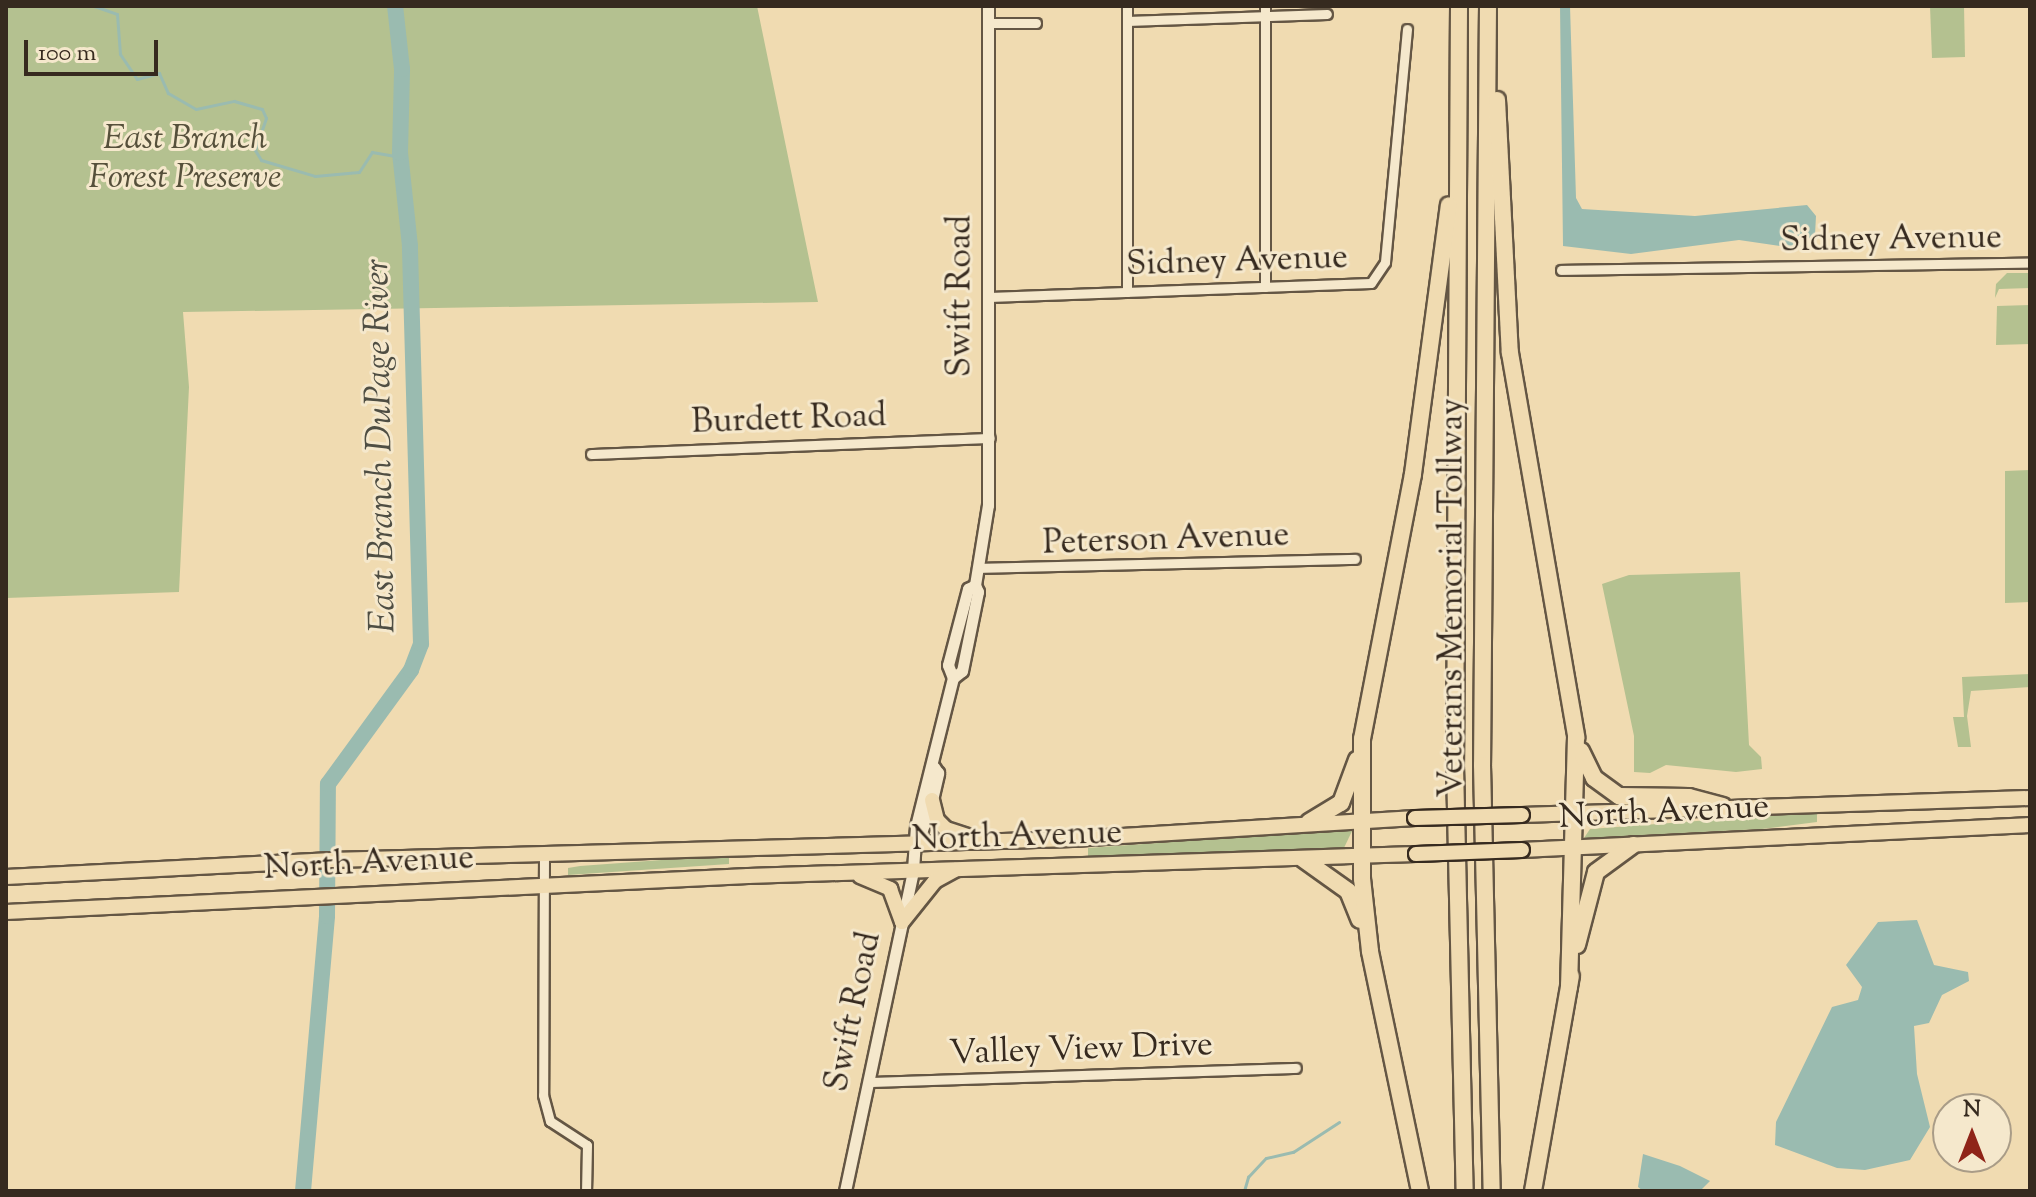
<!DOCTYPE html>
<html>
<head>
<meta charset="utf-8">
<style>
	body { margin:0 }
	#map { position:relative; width:2036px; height:1197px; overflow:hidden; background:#f0dbb1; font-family:"Sorts Mill Goudy",serif }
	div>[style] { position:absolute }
	.green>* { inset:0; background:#b4c190 }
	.water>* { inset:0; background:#9abbb0 }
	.stream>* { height:3px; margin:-1.5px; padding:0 1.5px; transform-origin:1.5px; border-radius:1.5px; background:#9abbb0 }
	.river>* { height:16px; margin:-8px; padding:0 8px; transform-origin:8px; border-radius:8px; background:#9abbb0 }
	.roads { filter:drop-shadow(2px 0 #645644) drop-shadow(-2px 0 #645644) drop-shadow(0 2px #645644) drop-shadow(0 -2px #645644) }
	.minor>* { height:9px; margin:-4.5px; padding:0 4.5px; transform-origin:4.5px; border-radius:4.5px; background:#f5e8cc }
	.tertiary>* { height:11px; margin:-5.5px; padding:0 5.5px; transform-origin:5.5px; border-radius:5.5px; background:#f5e8cc }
	.primary>* { height:14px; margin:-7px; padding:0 7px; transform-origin:7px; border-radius:7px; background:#f0dbb1 }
	.motorway>* { height:16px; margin:-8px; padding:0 8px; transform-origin:8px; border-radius:8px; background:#f0dbb1 }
	.bridges { filter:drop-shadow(2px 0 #362a1f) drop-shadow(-2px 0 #362a1f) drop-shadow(0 2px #362a1f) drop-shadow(0 -2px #362a1f) }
	.primary-bridge>* { height:14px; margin:-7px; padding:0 7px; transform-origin:7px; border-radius:7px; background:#f0dbb1 }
	span { translate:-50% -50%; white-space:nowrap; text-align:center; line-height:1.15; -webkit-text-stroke:6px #f5e8cc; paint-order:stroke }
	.park-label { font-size:34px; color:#56503b; font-style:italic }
	.street-label { font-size:34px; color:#362a1f }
	.water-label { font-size:36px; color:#4f4e43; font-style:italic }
	.frame { position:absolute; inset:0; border:8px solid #362a1f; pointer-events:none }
	.north { position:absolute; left:1932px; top:1093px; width:80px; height:80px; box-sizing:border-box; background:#f5e8cc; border:2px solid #a99c87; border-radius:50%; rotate:0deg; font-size:22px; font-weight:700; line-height:32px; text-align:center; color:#362a1f }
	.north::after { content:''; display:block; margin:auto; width:28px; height:36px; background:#8f2418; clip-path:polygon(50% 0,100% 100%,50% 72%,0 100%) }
	.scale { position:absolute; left:24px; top:40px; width:134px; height:36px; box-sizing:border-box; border:4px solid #362a1f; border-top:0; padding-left:10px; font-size:24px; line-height:28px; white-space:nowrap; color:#362a1f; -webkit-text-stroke:6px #f5e8cc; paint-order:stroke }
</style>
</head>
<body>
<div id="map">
	<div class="green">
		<i style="clip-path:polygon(6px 6px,757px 6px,818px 302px,183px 312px,189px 387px,179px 592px,6px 598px)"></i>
		<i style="clip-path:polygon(1930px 6px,1964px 6px,1965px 57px,1932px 58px)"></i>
		<i style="clip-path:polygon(2007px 273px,2030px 273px,2030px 288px,1999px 289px,1995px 298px,1996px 284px)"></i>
		<i style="clip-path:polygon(2030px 305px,2030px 344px,1996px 345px,1997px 306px)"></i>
		<i style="clip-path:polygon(2030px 470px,2030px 602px,2005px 603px,2005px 471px)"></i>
		<i style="clip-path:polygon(1740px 572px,1749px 745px,1761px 757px,1762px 769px,1736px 772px,1666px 765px,1650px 773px,1634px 772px,1634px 736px,1602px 584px,1629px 575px)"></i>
		<i style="clip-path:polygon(2030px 674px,2030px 687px,1971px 691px,1967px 716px,1971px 747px,1958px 747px,1953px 717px,1964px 717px,1962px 677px)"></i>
		<i style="clip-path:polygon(1817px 812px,1817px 822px,1762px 829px,1584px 838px,1590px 829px)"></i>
		<i style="clip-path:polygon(1353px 829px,1343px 850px,1088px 856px,1088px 848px)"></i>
		<i style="clip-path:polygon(729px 855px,729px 864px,568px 875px,568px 868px,580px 866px)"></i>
	</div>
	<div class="water">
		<i style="clip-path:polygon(1560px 6px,1570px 6px,1576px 198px,1582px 209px,1695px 216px,1807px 205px,1816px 216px,1815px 235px,1801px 249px,1739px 240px,1631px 254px,1563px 246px)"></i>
		<i style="clip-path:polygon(1917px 920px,1934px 965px,1968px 972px,1969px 981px,1942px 995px,1929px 1023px,1914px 1026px,1917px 1074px,1930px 1127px,1910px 1160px,1865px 1170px,1837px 1168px,1775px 1145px,1776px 1122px,1832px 1007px,1858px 1000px,1862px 987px,1846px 965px,1878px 922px)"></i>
		<i style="clip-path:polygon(1643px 1154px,1680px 1166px,1710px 1181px,1700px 1191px,1643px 1191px,1638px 1187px)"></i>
	</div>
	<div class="stream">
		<i style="left:94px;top:6px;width:24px;rotate:19deg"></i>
		<i style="left:117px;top:14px;width:40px;rotate:85.7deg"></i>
		<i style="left:120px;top:54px;width:30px;rotate:56deg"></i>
		<i style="left:137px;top:79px;width:23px;rotate:-15deg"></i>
		<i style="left:159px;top:73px;width:22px;rotate:66deg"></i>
		<i style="left:168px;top:93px;width:32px;rotate:30deg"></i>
		<i style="left:196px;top:109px;width:39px;rotate:-12deg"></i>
		<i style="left:234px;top:101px;width:29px;rotate:16deg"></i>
		<i style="left:262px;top:109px;width:10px;rotate:66deg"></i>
		<i style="left:266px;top:118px;width:34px;rotate:109deg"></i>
		<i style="left:255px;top:150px;width:12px;rotate:59deg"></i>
		<i style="left:261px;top:160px;width:56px;rotate:16.5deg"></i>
		<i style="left:315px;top:176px;width:44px;rotate:-5.2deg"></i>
		<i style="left:359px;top:172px;width:24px;rotate:-57deg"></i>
		<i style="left:372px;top:152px;width:29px;rotate:10deg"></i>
		<i style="left:1244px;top:1191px;width:15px;rotate:-74deg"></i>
		<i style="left:1248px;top:1177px;width:26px;rotate:-47deg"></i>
		<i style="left:1266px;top:1158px;width:28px;rotate:-13deg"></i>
		<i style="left:1293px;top:1152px;width:55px;rotate:-33.1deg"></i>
	</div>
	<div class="river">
		<i style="left:303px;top:1191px;width:276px;rotate:-85deg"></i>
		<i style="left:327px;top:916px;width:132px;rotate:-89.6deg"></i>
		<i style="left:328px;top:784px;width:141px;rotate:-53.9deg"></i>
		<i style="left:411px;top:670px;width:28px;rotate:-69deg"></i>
		<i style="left:421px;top:644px;width:398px;rotate:-91.6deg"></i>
		<i style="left:410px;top:246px;width:94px;rotate:-96.1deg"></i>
		<i style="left:400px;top:153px;width:84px;rotate:-88.6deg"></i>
		<i style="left:402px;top:69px;width:63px;rotate:-96.3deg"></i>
	</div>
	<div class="roads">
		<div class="minor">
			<i style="left:1127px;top:21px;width:200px;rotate:-2deg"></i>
			<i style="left:988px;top:23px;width:48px"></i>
			<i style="left:1561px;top:270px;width:469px;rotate:-0.9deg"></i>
			<i style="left:1265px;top:287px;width:281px;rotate:-90deg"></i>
			<i style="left:1127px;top:292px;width:286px;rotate:-90deg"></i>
			<i style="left:989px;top:297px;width:382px;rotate:-2.1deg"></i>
			<i style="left:1371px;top:283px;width:25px;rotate:-56deg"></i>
			<i style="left:1385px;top:262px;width:234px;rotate:-84.6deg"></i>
			<i style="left:591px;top:454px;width:399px;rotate:-2.3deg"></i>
			<i style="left:979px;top:568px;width:376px;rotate:-1.4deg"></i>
			<i style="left:544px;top:855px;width:240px;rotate:90.2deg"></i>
			<i style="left:543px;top:1095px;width:27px;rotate:75deg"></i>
			<i style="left:550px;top:1121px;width:44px;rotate:33deg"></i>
			<i style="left:587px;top:1145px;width:46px;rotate:91.2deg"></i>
			<i style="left:868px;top:1082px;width:428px;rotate:-1.9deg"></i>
		</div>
		<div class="tertiary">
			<i style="left:953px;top:678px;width:11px;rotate:-38deg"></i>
			<i style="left:962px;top:671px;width:81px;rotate:-78.6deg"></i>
			<i style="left:978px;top:592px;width:8px;rotate:-113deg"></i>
			<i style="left:975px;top:585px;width:81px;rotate:-80.8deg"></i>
			<i style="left:988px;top:505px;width:499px;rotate:-90deg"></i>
			<i style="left:917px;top:845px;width:47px;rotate:-71.6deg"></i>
			<i style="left:932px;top:800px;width:28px;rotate:-77deg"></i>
			<i style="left:938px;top:773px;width:7px;rotate:-124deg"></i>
			<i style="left:845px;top:1191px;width:328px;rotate:-78deg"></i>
			<i style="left:913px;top:870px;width:44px;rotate:-86.1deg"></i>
			<i style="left:916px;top:826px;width:153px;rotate:-76deg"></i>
			<i style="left:953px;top:678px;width:14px;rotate:-111deg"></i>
			<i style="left:948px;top:665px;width:79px;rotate:-75.3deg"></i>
			<i style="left:968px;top:589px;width:8px;rotate:-30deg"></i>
		</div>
		<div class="primary">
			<i style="left:932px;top:800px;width:21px;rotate:76deg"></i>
			<i style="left:937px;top:820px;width:13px;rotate:45deg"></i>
			<i style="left:946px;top:829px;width:29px;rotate:18deg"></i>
			<i style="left:1522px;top:815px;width:508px;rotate:-1.92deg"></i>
			<i style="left:1522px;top:850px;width:509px;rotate:-2.82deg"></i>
			<i style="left:860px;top:876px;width:33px;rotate:23deg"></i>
			<i style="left:890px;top:889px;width:35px;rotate:70deg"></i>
			<i style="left:6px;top:877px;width:326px;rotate:-3deg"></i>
			<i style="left:332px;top:860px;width:741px;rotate:-1.62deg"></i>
			<i style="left:1073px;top:839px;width:343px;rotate:-3.5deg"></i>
			<i style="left:6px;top:912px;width:743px;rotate:-2.78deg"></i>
			<i style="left:748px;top:876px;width:668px;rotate:-1.89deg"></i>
			<i style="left:902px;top:922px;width:53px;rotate:-51.2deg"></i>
			<i style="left:935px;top:881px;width:23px;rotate:-29deg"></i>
		</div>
		<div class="motorway">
			<i style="left:1459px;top:6px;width:760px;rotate:90.3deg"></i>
			<i style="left:1455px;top:766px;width:425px;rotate:88.7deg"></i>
			<i style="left:1488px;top:6px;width:759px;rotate:90.45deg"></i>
			<i style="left:1482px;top:765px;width:426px;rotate:88.7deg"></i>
			<i style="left:1497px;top:100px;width:253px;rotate:87.1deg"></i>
			<i style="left:1510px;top:353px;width:390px;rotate:80.2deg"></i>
			<i style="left:1576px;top:737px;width:250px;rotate:91.6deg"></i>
			<i style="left:1581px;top:751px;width:30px;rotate:64deg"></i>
			<i style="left:1594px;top:778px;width:31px;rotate:36deg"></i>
			<i style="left:1619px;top:796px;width:70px;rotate:0.8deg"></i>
			<i style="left:1689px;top:797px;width:35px;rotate:15deg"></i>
			<i style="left:1309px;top:822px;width:37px;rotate:-31deg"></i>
			<i style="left:1341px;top:803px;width:46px;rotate:-69.6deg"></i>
			<i style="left:1303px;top:859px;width:55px;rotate:35.4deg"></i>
			<i style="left:1348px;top:891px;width:31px;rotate:68deg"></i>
			<i style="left:1577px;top:945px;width:75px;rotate:-75.4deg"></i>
			<i style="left:1596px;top:872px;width:46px;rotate:-36.1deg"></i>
			<i style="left:1420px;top:1191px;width:245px;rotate:-101.8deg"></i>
			<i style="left:1370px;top:951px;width:72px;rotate:-96.3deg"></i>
			<i style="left:1362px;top:879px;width:140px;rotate:-90deg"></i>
			<i style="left:1362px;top:739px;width:270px;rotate:-79.1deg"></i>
			<i style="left:1413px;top:474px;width:271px;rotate:-82.4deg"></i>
			<i style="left:1533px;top:1191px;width:218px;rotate:-80deg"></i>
		</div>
	</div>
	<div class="bridges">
		<div class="primary-bridge">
			<i style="left:1415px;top:818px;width:107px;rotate:-1.6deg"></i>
			<i style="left:1416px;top:854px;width:106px;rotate:-2.2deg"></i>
		</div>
	</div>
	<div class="park-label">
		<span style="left:185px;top:159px">East Branch<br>Forest Preserve</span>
	</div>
	<div class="street-label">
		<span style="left:1891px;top:240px;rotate:-1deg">Sidney Avenue</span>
		<span style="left:1237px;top:262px;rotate:-2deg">Sidney Avenue</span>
		<span style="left:961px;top:296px;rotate:-90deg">Swift Road</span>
		<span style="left:789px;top:420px;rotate:-2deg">Burdett Road</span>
		<span style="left:1166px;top:540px;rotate:-2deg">Peterson Avenue</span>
		<span style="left:1453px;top:598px;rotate:-90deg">Veterans Memorial Tollway</span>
		<span style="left:1664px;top:813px;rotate:-3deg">North Avenue</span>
		<span style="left:1017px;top:837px;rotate:-2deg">North Avenue</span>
		<span style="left:369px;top:864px;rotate:-3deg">North Avenue</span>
		<span style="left:854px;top:1012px;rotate:-78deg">Swift Road</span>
		<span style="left:1081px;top:1050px;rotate:-2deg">Valley View Drive</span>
	</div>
	<div class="water-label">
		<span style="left:382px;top:446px;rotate:-91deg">East Branch DuPage River</span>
	</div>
	<div class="frame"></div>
	<div class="north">N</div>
	<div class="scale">100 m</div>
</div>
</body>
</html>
